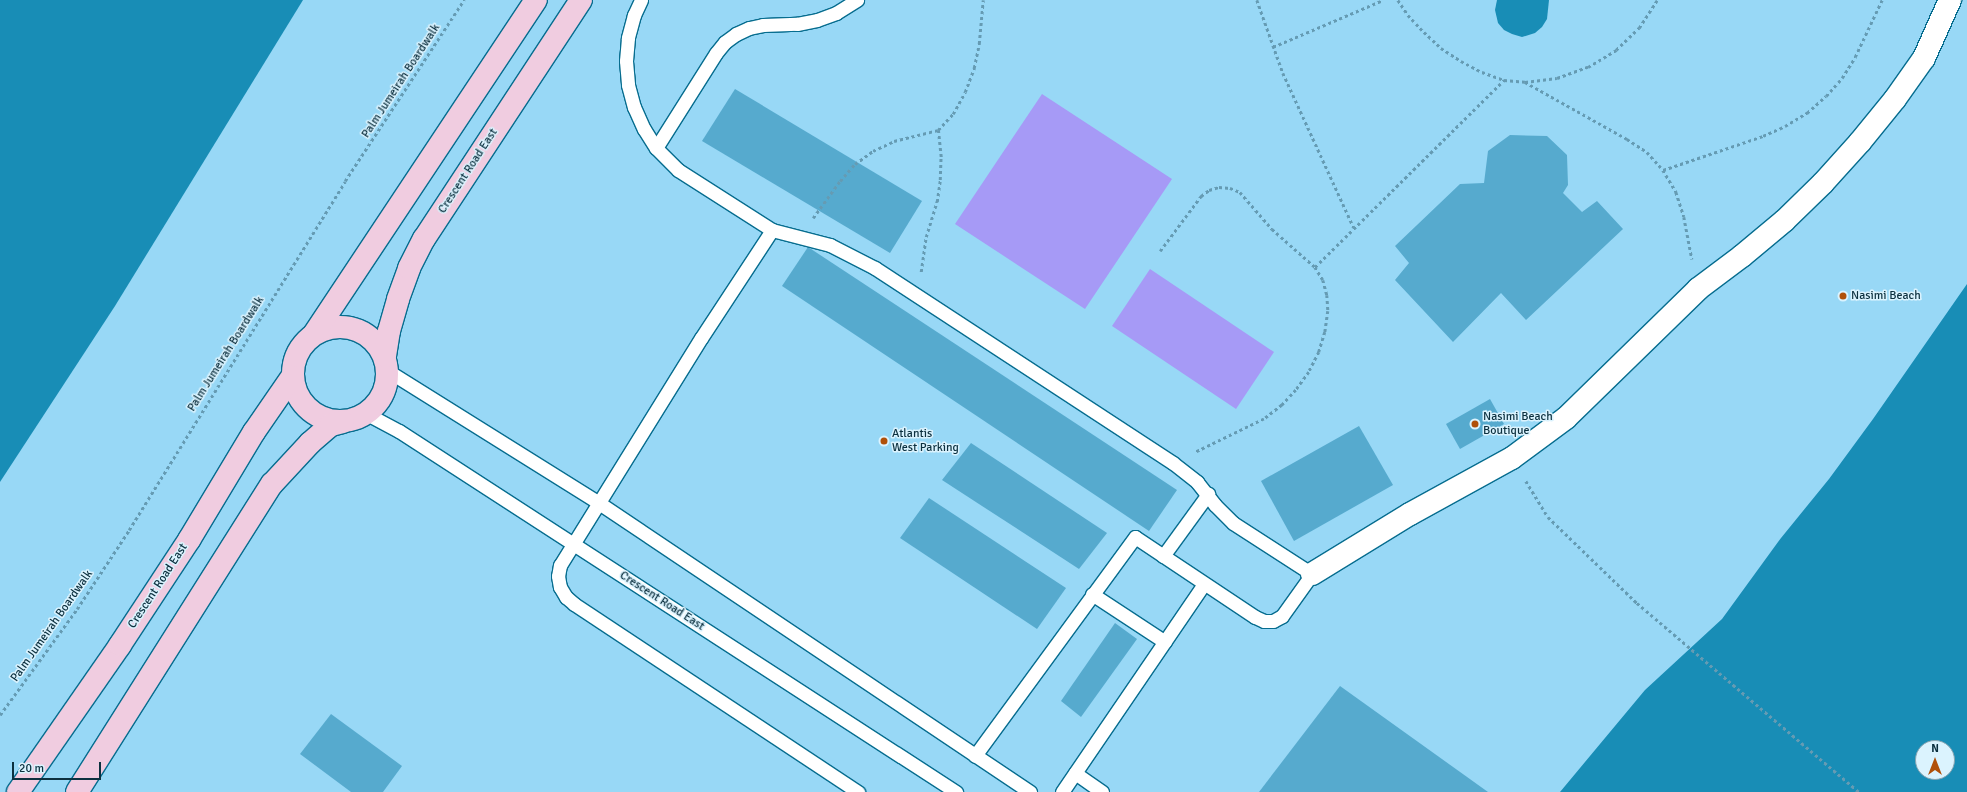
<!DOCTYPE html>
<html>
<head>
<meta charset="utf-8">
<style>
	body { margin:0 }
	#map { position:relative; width:1967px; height:792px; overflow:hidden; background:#98d8f6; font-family:Signika,sans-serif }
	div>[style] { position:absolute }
	.green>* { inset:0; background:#a69af6 }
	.water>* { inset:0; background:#188db6 }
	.building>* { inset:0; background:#56aace }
	.path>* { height:2.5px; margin-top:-1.25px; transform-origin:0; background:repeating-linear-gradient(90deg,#659bb3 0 3px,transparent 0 6px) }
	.roads { filter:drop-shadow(1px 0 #076d8f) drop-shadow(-1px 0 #076d8f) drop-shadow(0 1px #076d8f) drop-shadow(0 -1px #076d8f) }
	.lane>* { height:13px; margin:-6.5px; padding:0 6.5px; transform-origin:6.5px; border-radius:6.5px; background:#fff }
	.street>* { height:22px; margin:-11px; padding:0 11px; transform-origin:11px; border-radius:11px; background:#fff }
	.secondary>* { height:22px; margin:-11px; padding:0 11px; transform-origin:11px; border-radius:11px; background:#f0cce0 }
	.secondary>.ring { margin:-11px; padding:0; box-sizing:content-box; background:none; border:22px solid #f0cce0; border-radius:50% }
	.dots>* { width:11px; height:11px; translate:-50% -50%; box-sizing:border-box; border:2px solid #dbf3fe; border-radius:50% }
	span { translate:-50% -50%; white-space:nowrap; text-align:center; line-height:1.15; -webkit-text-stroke:3px #dbf3fe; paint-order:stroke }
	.street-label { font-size:12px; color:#0c303f }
	.poi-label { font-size:12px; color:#0c303f }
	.left { translate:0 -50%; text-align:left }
	.north { position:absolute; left:1915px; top:740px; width:40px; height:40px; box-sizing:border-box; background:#dbf3fe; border:1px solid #88a5b2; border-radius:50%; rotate:0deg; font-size:11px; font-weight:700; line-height:16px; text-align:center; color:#0c303f }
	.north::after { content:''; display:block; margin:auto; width:14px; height:18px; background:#b05009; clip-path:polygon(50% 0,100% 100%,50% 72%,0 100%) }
	.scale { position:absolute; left:12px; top:762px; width:89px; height:18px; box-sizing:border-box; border:2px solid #0c303f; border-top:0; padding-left:5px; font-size:12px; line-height:14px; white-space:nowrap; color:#0c303f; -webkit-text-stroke:3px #dbf3fe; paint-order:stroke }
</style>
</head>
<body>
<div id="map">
	<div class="green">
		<i style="clip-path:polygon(1042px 94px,1172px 179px,1085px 309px,955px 224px)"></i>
		<i style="clip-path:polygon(1150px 269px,1274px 352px,1236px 409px,1112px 326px)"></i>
	</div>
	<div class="water">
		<i style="clip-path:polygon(0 0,303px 0,115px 306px,0 482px)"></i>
		<i style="clip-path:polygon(1497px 0,1549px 0,1547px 19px,1542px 27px,1535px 33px,1522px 37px,1512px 34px,1504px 30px,1498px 23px,1495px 10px)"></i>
		<i style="clip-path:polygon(evenodd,1967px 284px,1967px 792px,1560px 792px,1645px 690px,1722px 619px,1781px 538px,1829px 479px,1873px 419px,1967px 284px,1923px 748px,1947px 748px,1947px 772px,1923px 772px,1923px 748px)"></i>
	</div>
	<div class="building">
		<i style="clip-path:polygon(735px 89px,922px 201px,890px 253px,702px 141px)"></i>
		<i style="clip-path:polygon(1510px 135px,1547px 136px,1567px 155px,1568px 185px,1563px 193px,1582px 212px,1597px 201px,1623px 229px,1526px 320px,1501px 293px,1453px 342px,1395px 280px,1409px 263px,1395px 246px,1460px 184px,1484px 183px,1488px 151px)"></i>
		<i style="clip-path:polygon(808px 247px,1177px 490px,1149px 531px,782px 286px)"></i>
		<i style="clip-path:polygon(1490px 399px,1504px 424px,1460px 449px,1446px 424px)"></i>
		<i style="clip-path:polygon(1359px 426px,1393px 485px,1294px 541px,1261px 481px)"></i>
		<i style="clip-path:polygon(971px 443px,1107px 533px,1079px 569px,942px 480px)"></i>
		<i style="clip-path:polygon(929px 498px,1066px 588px,1037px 629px,900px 538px)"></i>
		<i style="clip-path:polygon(1115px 623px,1137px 639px,1081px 717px,1061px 701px)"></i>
		<i style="clip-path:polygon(1340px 686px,1488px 792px,1259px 792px)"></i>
		<i style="clip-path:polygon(331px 714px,402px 766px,383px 792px,351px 792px,300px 754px)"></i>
	</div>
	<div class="path">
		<i style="left:1257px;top:0;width:77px;rotate:70.4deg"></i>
		<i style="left:1283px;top:73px;width:170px;rotate:65.4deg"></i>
		<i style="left:1398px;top:0;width:18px;rotate:56deg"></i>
		<i style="left:1408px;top:15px;width:23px;rotate:47deg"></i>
		<i style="left:1424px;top:32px;width:23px;rotate:43deg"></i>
		<i style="left:1441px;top:48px;width:24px;rotate:33deg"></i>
		<i style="left:1461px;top:61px;width:24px;rotate:28deg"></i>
		<i style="left:1482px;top:72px;width:23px;rotate:20deg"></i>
		<i style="left:1504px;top:80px;width:21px;rotate:5deg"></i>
		<i style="left:1525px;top:82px;width:32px;rotate:-7deg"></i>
		<i style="left:1557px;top:78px;width:33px;rotate:-20deg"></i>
		<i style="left:1588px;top:67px;width:33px;rotate:-31deg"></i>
		<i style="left:1616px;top:50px;width:32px;rotate:-44deg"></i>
		<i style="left:1639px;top:28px;width:33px;rotate:-57deg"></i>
		<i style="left:1273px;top:47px;width:120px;rotate:-23.1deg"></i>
		<i style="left:1525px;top:82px;width:117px;rotate:29.2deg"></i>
		<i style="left:1627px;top:139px;width:24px;rotate:33deg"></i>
		<i style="left:1647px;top:152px;width:24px;rotate:48deg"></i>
		<i style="left:1663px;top:170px;width:26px;rotate:59deg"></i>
		<i style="left:1676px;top:192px;width:26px;rotate:72deg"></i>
		<i style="left:1684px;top:217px;width:43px;rotate:79.2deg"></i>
		<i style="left:1663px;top:170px;width:106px;rotate:-18.8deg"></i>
		<i style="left:1763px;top:136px;width:24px;rotate:-24deg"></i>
		<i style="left:1785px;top:126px;width:26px;rotate:-31deg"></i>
		<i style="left:1807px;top:113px;width:25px;rotate:-42deg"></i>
		<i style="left:1826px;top:96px;width:24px;rotate:-48deg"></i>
		<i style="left:1842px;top:78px;width:25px;rotate:-58deg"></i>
		<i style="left:1855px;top:57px;width:63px;rotate:-64.7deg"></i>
		<i style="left:813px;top:218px;width:46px;rotate:-53.9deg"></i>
		<i style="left:840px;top:181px;width:23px;rotate:-49deg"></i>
		<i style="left:855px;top:164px;width:22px;rotate:-36deg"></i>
		<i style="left:873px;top:151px;width:23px;rotate:-25deg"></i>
		<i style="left:894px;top:141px;width:45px;rotate:-14deg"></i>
		<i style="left:938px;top:130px;width:22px;rotate:-47deg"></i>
		<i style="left:953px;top:114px;width:25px;rotate:-61deg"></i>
		<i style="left:965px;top:92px;width:26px;rotate:-69deg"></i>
		<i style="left:974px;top:68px;width:25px;rotate:-78deg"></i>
		<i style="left:979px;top:44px;width:44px;rotate:-84.8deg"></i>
		<i style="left:1160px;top:251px;width:69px;rotate:-53.3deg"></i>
		<i style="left:1201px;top:196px;width:10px;rotate:-37deg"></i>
		<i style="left:1209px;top:190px;width:10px;rotate:-17deg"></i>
		<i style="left:1219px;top:187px;width:11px;rotate:5deg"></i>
		<i style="left:1230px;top:188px;width:11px;rotate:22deg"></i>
		<i style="left:1240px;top:192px;width:49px;rotate:49.1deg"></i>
		<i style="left:1272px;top:229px;width:57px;rotate:41.5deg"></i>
		<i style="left:1315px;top:267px;width:15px;rotate:58deg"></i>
		<i style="left:1323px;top:280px;width:16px;rotate:75deg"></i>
		<i style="left:1327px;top:295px;width:16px;rotate:86deg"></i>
		<i style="left:1328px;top:311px;width:21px;rotate:98deg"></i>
		<i style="left:1325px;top:332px;width:21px;rotate:107deg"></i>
		<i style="left:1319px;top:352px;width:22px;rotate:117deg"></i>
		<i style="left:1309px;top:372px;width:22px;rotate:126deg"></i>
		<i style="left:1296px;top:390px;width:21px;rotate:133deg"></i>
		<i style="left:1282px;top:405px;width:23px;rotate:142deg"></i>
		<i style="left:1264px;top:419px;width:76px;rotate:154.1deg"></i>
		<i style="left:1315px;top:267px;width:266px;rotate:-44.7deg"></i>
		<i style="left:921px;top:272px;width:35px;rotate:-82deg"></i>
		<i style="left:926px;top:237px;width:37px;rotate:-73deg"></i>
		<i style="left:937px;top:202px;width:22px;rotate:-82deg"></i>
		<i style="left:940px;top:180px;width:23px;rotate:-88deg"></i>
		<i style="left:941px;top:157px;width:27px;rotate:-96deg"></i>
		<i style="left:1526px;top:481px;width:42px;rotate:58.6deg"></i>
		<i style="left:1548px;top:517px;width:124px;rotate:44deg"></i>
		<i style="left:1637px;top:603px;width:292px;rotate:40.4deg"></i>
		<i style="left:0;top:715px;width:131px;rotate:-54deg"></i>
		<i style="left:77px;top:609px;width:95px;rotate:-56.6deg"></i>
		<i style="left:129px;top:530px;width:410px;rotate:-58.2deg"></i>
		<i style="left:345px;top:181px;width:217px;rotate:-56.7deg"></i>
	</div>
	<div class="roads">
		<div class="lane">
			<i style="left:641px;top:0;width:17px;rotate:115deg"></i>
			<i style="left:634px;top:15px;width:24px;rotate:105deg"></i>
			<i style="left:628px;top:38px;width:23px;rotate:95deg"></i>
			<i style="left:626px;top:61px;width:24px;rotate:85deg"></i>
			<i style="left:628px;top:85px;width:23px;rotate:75deg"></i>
			<i style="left:634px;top:107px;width:24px;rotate:66deg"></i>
			<i style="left:644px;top:129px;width:22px;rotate:58deg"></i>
			<i style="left:656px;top:148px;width:31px;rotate:45deg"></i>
			<i style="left:678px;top:170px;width:112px;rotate:32.6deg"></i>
			<i style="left:772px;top:230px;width:60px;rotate:14.5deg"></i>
			<i style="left:830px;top:245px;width:51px;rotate:27.1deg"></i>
			<i style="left:875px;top:268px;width:356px;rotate:33.2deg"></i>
			<i style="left:1173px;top:463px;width:31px;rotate:38deg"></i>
			<i style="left:1197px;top:482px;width:29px;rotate:52deg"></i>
			<i style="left:1215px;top:505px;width:25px;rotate:45deg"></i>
			<i style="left:1233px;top:523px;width:94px;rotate:32.8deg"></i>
			<i style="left:1312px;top:574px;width:52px;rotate:125.5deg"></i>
			<i style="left:1282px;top:616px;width:10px;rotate:151deg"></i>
			<i style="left:1273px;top:621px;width:9px;rotate:180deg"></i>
			<i style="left:1264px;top:621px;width:10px;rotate:-156deg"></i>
			<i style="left:1255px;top:617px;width:144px;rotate:-146.3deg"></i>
			<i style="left:1135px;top:537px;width:271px;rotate:126.2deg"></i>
			<i style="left:656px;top:148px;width:112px;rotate:-57.7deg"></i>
			<i style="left:716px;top:53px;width:14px;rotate:-51deg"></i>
			<i style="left:725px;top:42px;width:14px;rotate:-36deg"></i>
			<i style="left:736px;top:34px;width:14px;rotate:-25deg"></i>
			<i style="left:749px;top:28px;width:14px;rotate:-12deg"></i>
			<i style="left:763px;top:25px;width:34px;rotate:-2deg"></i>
			<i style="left:797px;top:24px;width:20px;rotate:-11deg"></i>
			<i style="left:817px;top:20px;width:20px;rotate:-20deg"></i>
			<i style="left:836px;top:13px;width:25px;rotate:-32deg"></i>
			<i style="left:772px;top:230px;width:129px;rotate:123.3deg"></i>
			<i style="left:701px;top:338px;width:267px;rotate:121.8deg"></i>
			<i style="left:560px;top:565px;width:11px;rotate:100deg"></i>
			<i style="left:558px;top:576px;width:11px;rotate:80deg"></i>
			<i style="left:560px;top:587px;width:12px;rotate:59deg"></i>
			<i style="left:566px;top:597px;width:11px;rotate:41deg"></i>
			<i style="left:574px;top:604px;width:341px;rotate:33.5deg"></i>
			<i style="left:388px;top:371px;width:249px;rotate:32deg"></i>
			<i style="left:599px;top:503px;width:519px;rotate:33.84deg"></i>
			<i style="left:367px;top:414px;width:36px;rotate:28deg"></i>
			<i style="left:399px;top:431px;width:664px;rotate:32.95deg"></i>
			<i style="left:1163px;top:556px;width:77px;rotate:-54deg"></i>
			<i style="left:1092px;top:594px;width:87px;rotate:33.3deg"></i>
			<i style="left:1075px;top:773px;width:33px;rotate:35deg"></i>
			<i style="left:1062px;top:792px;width:252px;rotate:-55.7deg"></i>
		</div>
		<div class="street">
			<i style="left:1312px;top:574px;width:115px;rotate:-31.5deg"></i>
			<i style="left:1410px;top:514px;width:116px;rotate:-28.8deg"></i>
			<i style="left:1512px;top:458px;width:67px;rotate:-36.5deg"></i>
			<i style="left:1566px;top:418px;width:185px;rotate:-44.3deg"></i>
			<i style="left:1698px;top:289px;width:55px;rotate:-36.9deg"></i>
			<i style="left:1742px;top:256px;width:55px;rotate:-39.8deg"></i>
			<i style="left:1784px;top:221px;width:54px;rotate:-44.3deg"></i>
			<i style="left:1823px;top:183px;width:55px;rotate:-47.9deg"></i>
			<i style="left:1860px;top:142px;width:55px;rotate:-50.9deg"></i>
			<i style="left:1895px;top:99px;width:50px;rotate:-54.7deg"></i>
			<i style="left:1924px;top:58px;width:64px;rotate:-65.9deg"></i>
		</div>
		<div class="secondary">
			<i class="ring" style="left:293px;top:327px;width:72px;height:72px"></i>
			<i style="left:314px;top:334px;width:401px;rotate:-56.4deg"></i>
			<i style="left:385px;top:356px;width:25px;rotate:-81deg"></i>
			<i style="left:389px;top:331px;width:33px;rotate:-74deg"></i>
			<i style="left:398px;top:299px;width:33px;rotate:-70deg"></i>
			<i style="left:409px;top:268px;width:33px;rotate:-63deg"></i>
			<i style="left:424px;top:239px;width:286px;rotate:-56.7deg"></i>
			<i style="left:18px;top:792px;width:179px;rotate:-55.2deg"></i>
			<i style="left:120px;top:645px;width:126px;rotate:-56.7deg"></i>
			<i style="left:189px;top:540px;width:126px;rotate:-59deg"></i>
			<i style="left:254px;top:432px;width:67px;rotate:-55.4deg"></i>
			<i style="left:77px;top:792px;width:365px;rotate:-57.7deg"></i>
			<i style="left:272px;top:484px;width:56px;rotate:-47.2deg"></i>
			<i style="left:310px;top:443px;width:28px;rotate:-41deg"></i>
			<i style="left:331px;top:425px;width:12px;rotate:-14deg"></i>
		</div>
	</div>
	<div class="dots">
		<i style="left:1843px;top:296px;background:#b05009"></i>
		<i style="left:1475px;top:424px;background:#b05009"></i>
		<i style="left:884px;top:441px;background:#b05009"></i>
	</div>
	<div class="street-label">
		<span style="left:401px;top:81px;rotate:-57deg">Palm Jumeirah Boardwalk</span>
		<span style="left:468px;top:171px;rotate:-57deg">Crescent Road East</span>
		<span style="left:226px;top:354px;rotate:-58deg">Palm Jumeirah Boardwalk</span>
		<span style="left:158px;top:586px;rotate:-57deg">Crescent Road East</span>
		<span style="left:662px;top:601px;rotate:33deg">Crescent Road East</span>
		<span style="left:52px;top:626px;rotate:-55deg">Palm Jumeirah Boardwalk</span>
	</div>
	<div class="poi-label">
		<span class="left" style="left:1851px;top:296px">Nasimi Beach</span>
		<span class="left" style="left:1483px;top:424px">Nasimi Beach<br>Boutique</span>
		<span class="left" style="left:892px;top:441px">Atlantis<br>West Parking</span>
	</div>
	<div class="north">N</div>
	<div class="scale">20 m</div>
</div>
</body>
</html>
